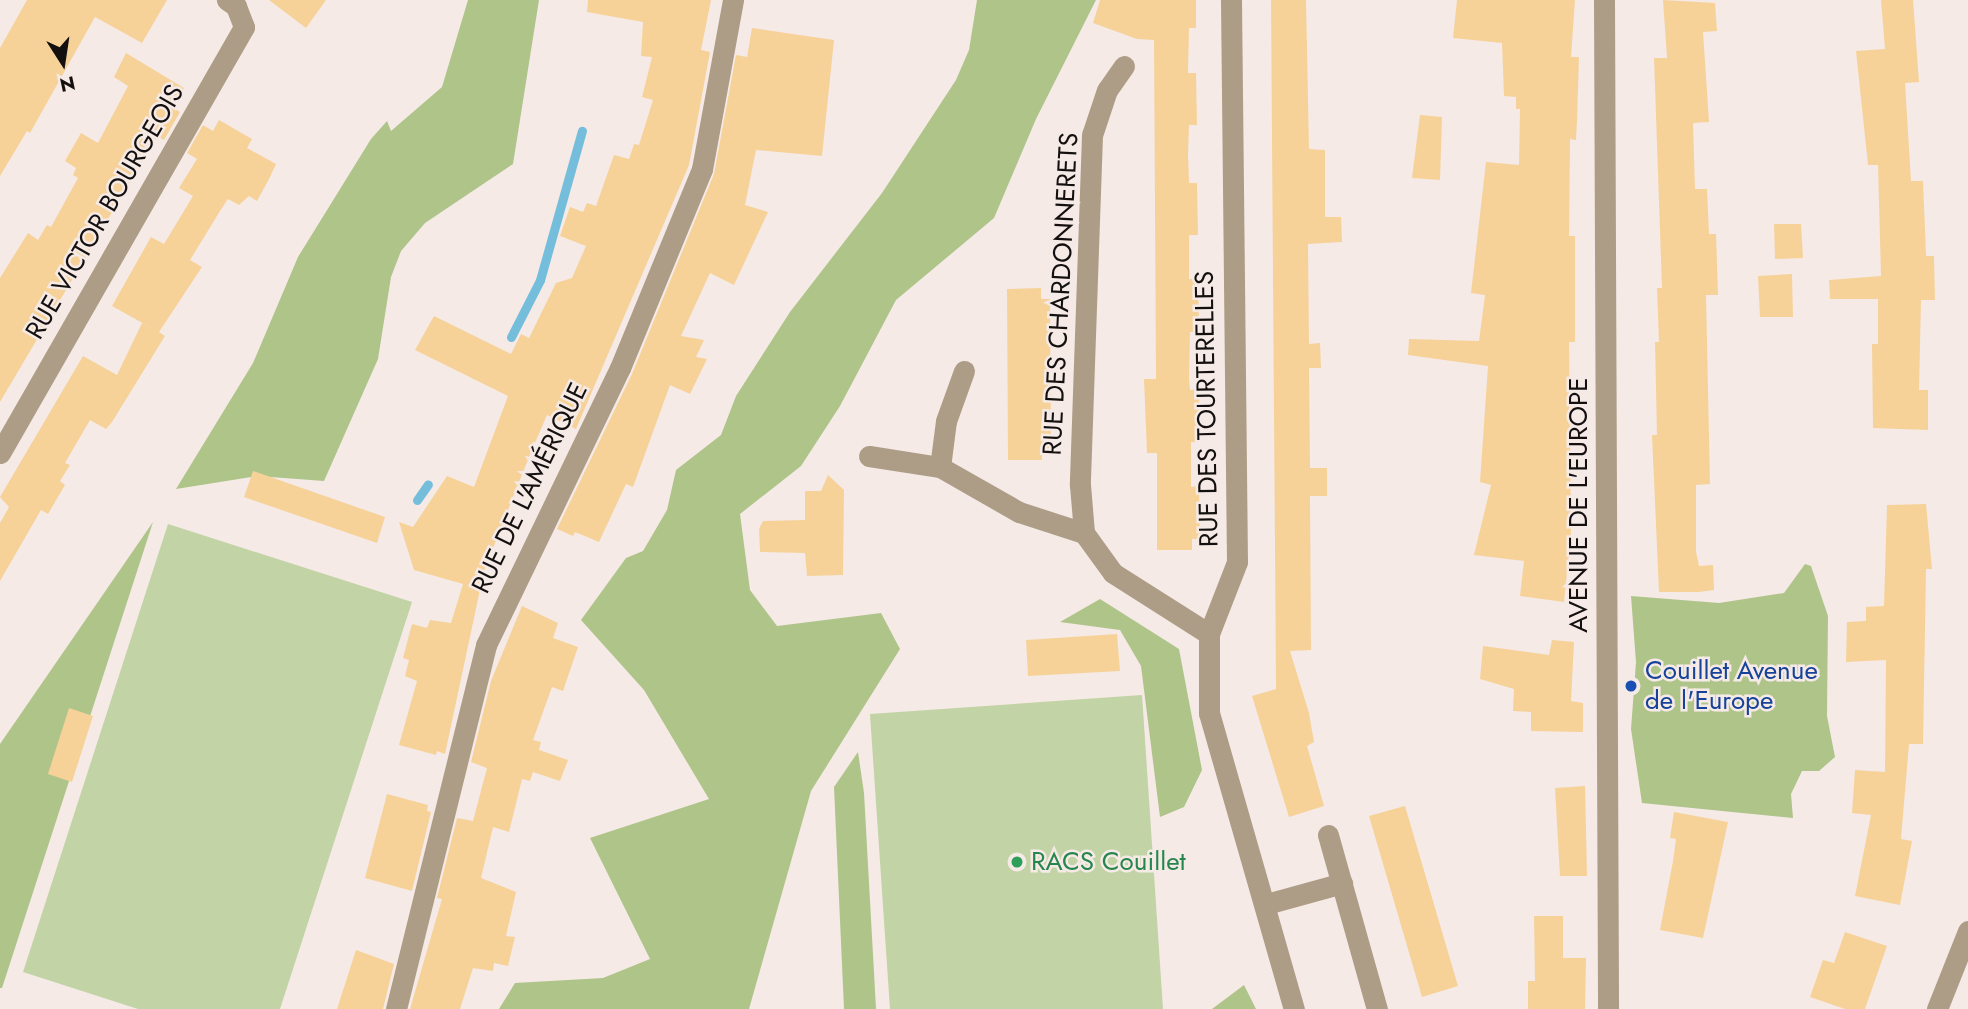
<!DOCTYPE html>
<html>
<head>
<meta charset="utf-8">
<style>
	body { margin:0 }
	#map { position:relative; width:1968px; height:1009px; overflow:hidden; background:#f5eae6; font-family:Jost,sans-serif }
	div>[style] { position:absolute }
	.green>* { inset:0; background:#c2d3a5 }
	.forest>* { inset:0; background:#afc489 }
	.stream>* { height:9px; margin:-4.5px; padding:0 4.5px; transform-origin:4.5px; border-radius:4.5px; background:#75bedb }
	.building>* { inset:0; background:#f6d299 }
	.minor>* { height:21px; margin:-10.5px; padding:0 10.5px; transform-origin:10.5px; border-radius:10.5px; background:#ad9d86 }
	.dots>* { width:19px; height:19px; translate:-50% -50%; box-sizing:border-box; border:4px solid #f5eae6; border-radius:50% }
	span { translate:-50% -50%; white-space:nowrap; text-align:center; line-height:1.15; -webkit-text-stroke:5px #f5eae6; paint-order:stroke }
	.street-label { font-size:26px; color:#14100f }
	.transit-label { font-size:26px; color:#164399 }
	.left { translate:0 -50%; text-align:left }
	.leisure-label { font-size:26px; color:#27864d }
	.north { position:absolute; left:28px; top:28px; width:70px; height:70px; -webkit-text-stroke:5px #f5eae6; paint-order:stroke; rotate:168deg; font-size:19px; font-weight:700; line-height:28px; text-align:center; color:#14100f }
	.north::after { content:''; display:block; margin:auto; width:24px; height:32px; background:#14100f; clip-path:polygon(50% 0,100% 100%,50% 72%,0 100%) }
</style>
</head>
<body>
<div id="map">
	<div class="green">
		<i style="clip-path:polygon(168px 524px,412px 602px,280px 1009px,138px 1009px,23px 972px)"></i>
		<i style="clip-path:polygon(1142px 695px,1163px 1009px,890px 1009px,870px 714px)"></i>
	</div>
	<div class="forest">
		<i style="clip-path:polygon(468px 0,539px 0,513px 164px,425px 223px,401px 251px,391px 277px,378px 359px,324px 481px,257px 476px,176px 489px,253px 363px,298px 257px,371px 139px,387px 121px,391px 131px,442px 87px)"></i>
		<i style="clip-path:polygon(977px 0,1096px 0,1036px 119px,994px 218px,896px 300px,840px 406px,801px 466px,740px 514px,750px 590px,777px 626px,881px 613px,900px 649px,811px 791px,749px 1009px,499px 1009px,515px 983px,603px 978px,650px 959px,590px 838px,709px 799px,644px 690px,581px 620px,626px 558px,643px 551px,667px 510px,676px 470px,721px 435px,736px 396px,790px 312px,882px 193px,956px 80px,969px 50px)"></i>
		<i style="clip-path:polygon(153px 522px,2px 988px,0 988px,0 744px)"></i>
		<i style="clip-path:polygon(1805px 564px,1811px 566px,1828px 616px,1827px 716px,1835px 757px,1819px 771px,1802px 771px,1791px 794px,1793px 818px,1642px 803px,1631px 729px,1636px 662px,1631px 596px,1719px 603px,1784px 593px)"></i>
		<i style="clip-path:polygon(1100px 599px,1179px 649px,1202px 770px,1184px 807px,1160px 817px,1141px 666px,1120px 630px,1060px 622px)"></i>
		<i style="clip-path:polygon(858px 752px,864px 793px,876px 1009px,844px 1009px,834px 787px)"></i>
		<i style="clip-path:polygon(1244px 985px,1256px 1009px,1212px 1009px)"></i>
	</div>
	<div class="stream">
		<i style="left:511px;top:337px;width:64px;rotate:-63deg"></i>
		<i style="left:540px;top:280px;width:155px;rotate:-74.3deg"></i>
		<i style="left:417px;top:500px;width:19px;rotate:-55deg"></i>
	</div>
	<div class="building">
		<i style="clip-path:polygon(27px 0,167px 0,142px 43px,95px 17px,30px 133px,27px 131px,0 176px,0 48px)"></i>
		<i style="clip-path:polygon(269px 0,326px 0,306px 28px)"></i>
		<i style="clip-path:polygon(588px 0,711px 0,701px 50px,710px 52px,689px 165px,576px 429px,547px 415px,529px 457px,484px 571px,445px 754px,437px 751px,436px 755px,399px 745px,417px 681px,405px 676px,409px 660px,403px 658px,412px 624px,427px 628px,430px 620px,451px 623px,463px 584px,414px 570px,399px 522px,413px 527px,447px 476px,474px 487px,508px 396px,415px 350px,434px 316px,511px 354px,521px 334px,529px 338px,556px 283px,572px 278px,586px 246px,560px 236px,570px 207px,583px 212px,587px 203px,596px 206px,614px 155px,629px 159px,634px 144px,639px 145px,653px 100px,642px 97px,652px 57px,641px 56px,643px 22px,587px 12px)"></i>
		<i style="clip-path:polygon(1100px 0,1196px 0,1196px 28px,1189px 28px,1188px 73px,1196px 73px,1197px 125px,1189px 125px,1188px 154px,1189px 183px,1197px 183px,1198px 235px,1189px 235px,1189px 279px,1198px 280px,1199px 332px,1190px 332px,1189px 379px,1190px 390px,1199px 389px,1200px 442px,1191px 442px,1191px 487px,1199px 486px,1200px 539px,1192px 539px,1192px 550px,1157px 550px,1157px 453px,1147px 453px,1144px 379px,1156px 379px,1154px 40px,1137px 39px,1093px 23px)"></i>
		<i style="clip-path:polygon(1271px 0,1306px 0,1309px 149px,1325px 150px,1325px 217px,1341px 217px,1342px 242px,1308px 244px,1309px 344px,1320px 343px,1321px 368px,1309px 368px,1310px 468px,1327px 468px,1327px 496px,1310px 496px,1311px 650px,1290px 651px,1309px 713px,1314px 742px,1307px 746px,1324px 806px,1289px 817px,1252px 696px,1276px 689px)"></i>
		<i style="clip-path:polygon(1457px 0,1575px 0,1571px 57px,1579px 57px,1577px 121px,1576px 140px,1570px 139px,1569px 236px,1575px 236px,1575px 342px,1569px 342px,1571px 532px,1564px 602px,1520px 596px,1524px 561px,1474px 555px,1491px 485px,1480px 482px,1488px 366px,1408px 355px,1409px 339px,1479px 341px,1485px 295px,1471px 293px,1486px 162px,1519px 165px,1520px 109px,1516px 109px,1516px 97px,1504px 96px,1502px 43px,1453px 38px)"></i>
		<i style="clip-path:polygon(1663px 0,1715px 3px,1717px 31px,1703px 32px,1709px 122px,1693px 123px,1695px 189px,1707px 189px,1709px 234px,1716px 234px,1718px 295px,1706px 295px,1710px 484px,1696px 485px,1696px 552px,1699px 566px,1713px 565px,1714px 590px,1699px 592px,1659px 592px,1652px 435px,1657px 435px,1655px 342px,1659px 342px,1657px 288px,1662px 288px,1654px 58px,1667px 58px)"></i>
		<i style="clip-path:polygon(1881px 0,1913px 0,1919px 82px,1905px 83px,1911px 181px,1923px 181px,1926px 256px,1934px 256px,1935px 300px,1921px 300px,1919px 390px,1928px 390px,1928px 430px,1873px 428px,1872px 344px,1878px 344px,1878px 299px,1830px 299px,1829px 280px,1881px 276px,1878px 165px,1868px 165px,1856px 51px,1885px 49px)"></i>
		<i style="clip-path:polygon(752px 28px,834px 40px,822px 156px,756px 150px,745px 205px,768px 212px,734px 285px,710px 273px,681px 336px,704px 340px,696px 357px,707px 359px,690px 394px,670px 385px,633px 487px,626px 484px,599px 542px,575px 532px,573px 536px,557px 529px,632px 374px,714px 174px,736px 55px,747px 57px)"></i>
		<i style="clip-path:polygon(126px 53px,184px 88px,173px 108px,180px 112px,164px 140px,157px 136px,0 402px,0 278px,28px 233px,38px 240px,47px 225px,51px 227px,78px 178px,73px 175px,76px 168px,65px 161px,81px 133px,98px 143px,128px 86px,114px 77px)"></i>
		<i style="clip-path:polygon(1420px 115px,1442px 117px,1440px 180px,1412px 178px)"></i>
		<i style="clip-path:polygon(219px 120px,252px 139px,247px 148px,276px 164px,269px 179px,257px 201px,249px 196px,239px 205px,228px 199px,220px 211px,190px 260px,202px 267px,159px 332px,165px 336px,112px 422px,106px 429px,90px 420px,65px 463px,70px 465px,60px 481px,65px 485px,48px 514px,41px 510px,0 581px,0 523px,9px 507px,0 497px,83px 356px,117px 375px,142px 323px,155px 330px,112px 306px,151px 237px,164px 244px,193px 196px,179px 188px,197px 159px,187px 153px,203px 125px,213px 131px)"></i>
		<i style="clip-path:polygon(1774px 224px,1801px 224px,1803px 258px,1775px 259px)"></i>
		<i style="clip-path:polygon(1792px 274px,1793px 317px,1760px 317px,1758px 276px)"></i>
		<i style="clip-path:polygon(1041px 288px,1041px 299px,1050px 299px,1051px 448px,1042px 449px,1042px 460px,1008px 460px,1007px 289px)"></i>
		<i style="clip-path:polygon(253px 471px,385px 517px,377px 543px,244px 497px)"></i>
		<i style="clip-path:polygon(828px 475px,844px 490px,843px 575px,807px 576px,805px 553px,760px 552px,759px 529px,763px 521px,805px 520px,805px 491px,821px 491px)"></i>
		<i style="clip-path:polygon(1926px 504px,1932px 569px,1926px 569px,1923px 744px,1909px 744px,1901px 839px,1912px 841px,1900px 905px,1855px 896px,1871px 815px,1852px 813px,1855px 770px,1885px 772px,1886px 660px,1846px 662px,1847px 622px,1866px 621px,1866px 607px,1884px 606px,1887px 505px)"></i>
		<i style="clip-path:polygon(522px 606px,558px 623px,553px 638px,578px 647px,563px 691px,552px 687px,533px 740px,541px 742px,539px 750px,568px 760px,560px 781px,533px 772px,530px 781px,522px 779px,509px 832px,493px 827px,481px 878px,516px 892px,506px 936px,515px 937px,508px 966px,494px 963px,493px 971px,473px 968px,460px 1009px,410px 1009px,442px 899px,437px 898px,457px 818px,473px 821px,487px 768px,471px 762px,491px 681px)"></i>
		<i style="clip-path:polygon(1117px 634px,1120px 671px,1028px 676px,1026px 640px)"></i>
		<i style="clip-path:polygon(1552px 640px,1574px 642px,1571px 701px,1583px 703px,1583px 732px,1531px 731px,1531px 712px,1513px 711px,1514px 689px,1480px 679px,1483px 646px,1549px 655px)"></i>
		<i style="clip-path:polygon(69px 708px,93px 716px,72px 782px,48px 774px)"></i>
		<i style="clip-path:polygon(1585px 786px,1587px 876px,1560px 876px,1555px 788px)"></i>
		<i style="clip-path:polygon(387px 794px,428px 805px,427px 811px,431px 812px,412px 891px,365px 878px)"></i>
		<i style="clip-path:polygon(1405px 806px,1458px 986px,1422px 997px,1369px 816px)"></i>
		<i style="clip-path:polygon(1674px 812px,1728px 822px,1703px 938px,1660px 930px,1673px 861px,1676px 839px,1670px 838px)"></i>
		<i style="clip-path:polygon(1534px 916px,1563px 916px,1563px 958px,1586px 958px,1585px 1009px,1528px 1009px,1528px 981px,1535px 981px)"></i>
		<i style="clip-path:polygon(1845px 932px,1887px 946px,1865px 1009px,1845px 1009px,1810px 997px,1823px 960px,1834px 963px)"></i>
		<i style="clip-path:polygon(356px 950px,394px 964px,383px 1009px,337px 1009px)"></i>
	</div>
	<div class="minor">
		<i style="left:1231px;top:0;width:562px;rotate:89.39deg"></i>
		<i style="left:1237px;top:562px;width:77px;rotate:111.3deg"></i>
		<i style="left:1209px;top:634px;width:79px;rotate:90deg"></i>
		<i style="left:1209px;top:713px;width:308px;rotate:74deg"></i>
		<i style="left:1604px;top:0;width:1009px;rotate:89.77deg"></i>
		<i style="left:1124px;top:66px;width:29px;rotate:125deg"></i>
		<i style="left:1107px;top:90px;width:47px;rotate:108.4deg"></i>
		<i style="left:1092px;top:135px;width:350px;rotate:92deg"></i>
		<i style="left:1080px;top:485px;width:48px;rotate:85.2deg"></i>
		<i style="left:1084px;top:533px;width:49px;rotate:54.1deg"></i>
		<i style="left:1113px;top:573px;width:114px;rotate:32.4deg"></i>
		<i style="left:964px;top:371px;width:53px;rotate:109.8deg"></i>
		<i style="left:946px;top:421px;width:46px;rotate:97.4deg"></i>
		<i style="left:940px;top:467px;width:91px;rotate:29.7deg"></i>
		<i style="left:1019px;top:512px;width:68px;rotate:17.9deg"></i>
		<i style="left:0;top:453px;width:491px;rotate:-60.2deg"></i>
		<i style="left:244px;top:27px;width:22px;rotate:-111deg"></i>
		<i style="left:236px;top:6px;width:11px;rotate:-146deg"></i>
		<i style="left:869px;top:456px;width:72px;rotate:8.8deg"></i>
		<i style="left:1328px;top:835px;width:181px;rotate:74.3deg"></i>
		<i style="left:1266px;top:904px;width:79px;rotate:-15.4deg"></i>
		<i style="left:396px;top:1009px;width:375px;rotate:-76.1deg"></i>
		<i style="left:486px;top:645px;width:308px;rotate:-64.2deg"></i>
		<i style="left:620px;top:368px;width:215px;rotate:-67.6deg"></i>
		<i style="left:702px;top:169px;width:172px;rotate:-79.6deg"></i>
		<i style="left:1937px;top:1009px;width:84px;rotate:-68.3deg"></i>
	</div>
	<div class="dots">
		<i style="left:1631px;top:686px;background:#1a4fb4"></i>
		<i style="left:1017px;top:862px;background:#2e9e5b"></i>
	</div>
	<div class="street-label">
		<span style="left:105px;top:212px;rotate:-60deg">RUE VICTOR BOURGEOIS</span>
		<span style="left:1061px;top:294px;rotate:-87deg">RUE DES CHARDONNERETS</span>
		<span style="left:1207px;top:409px;rotate:-91deg">RUE DES TOURTERELLES</span>
		<span style="left:530px;top:488px;rotate:-64deg">RUE DE L'AMÉRIQUE</span>
		<span style="left:1579px;top:505px;rotate:-90deg">AVENUE DE L'EUROPE</span>
	</div>
	<div class="transit-label">
		<span class="left" style="left:1645px;top:686px">Couillet Avenue<br>de l'Europe</span>
	</div>
	<div class="leisure-label">
		<span class="left" style="left:1031px;top:862px">RACS Couillet</span>
	</div>
	<div class="north">N</div>
</div>
</body>
</html>
